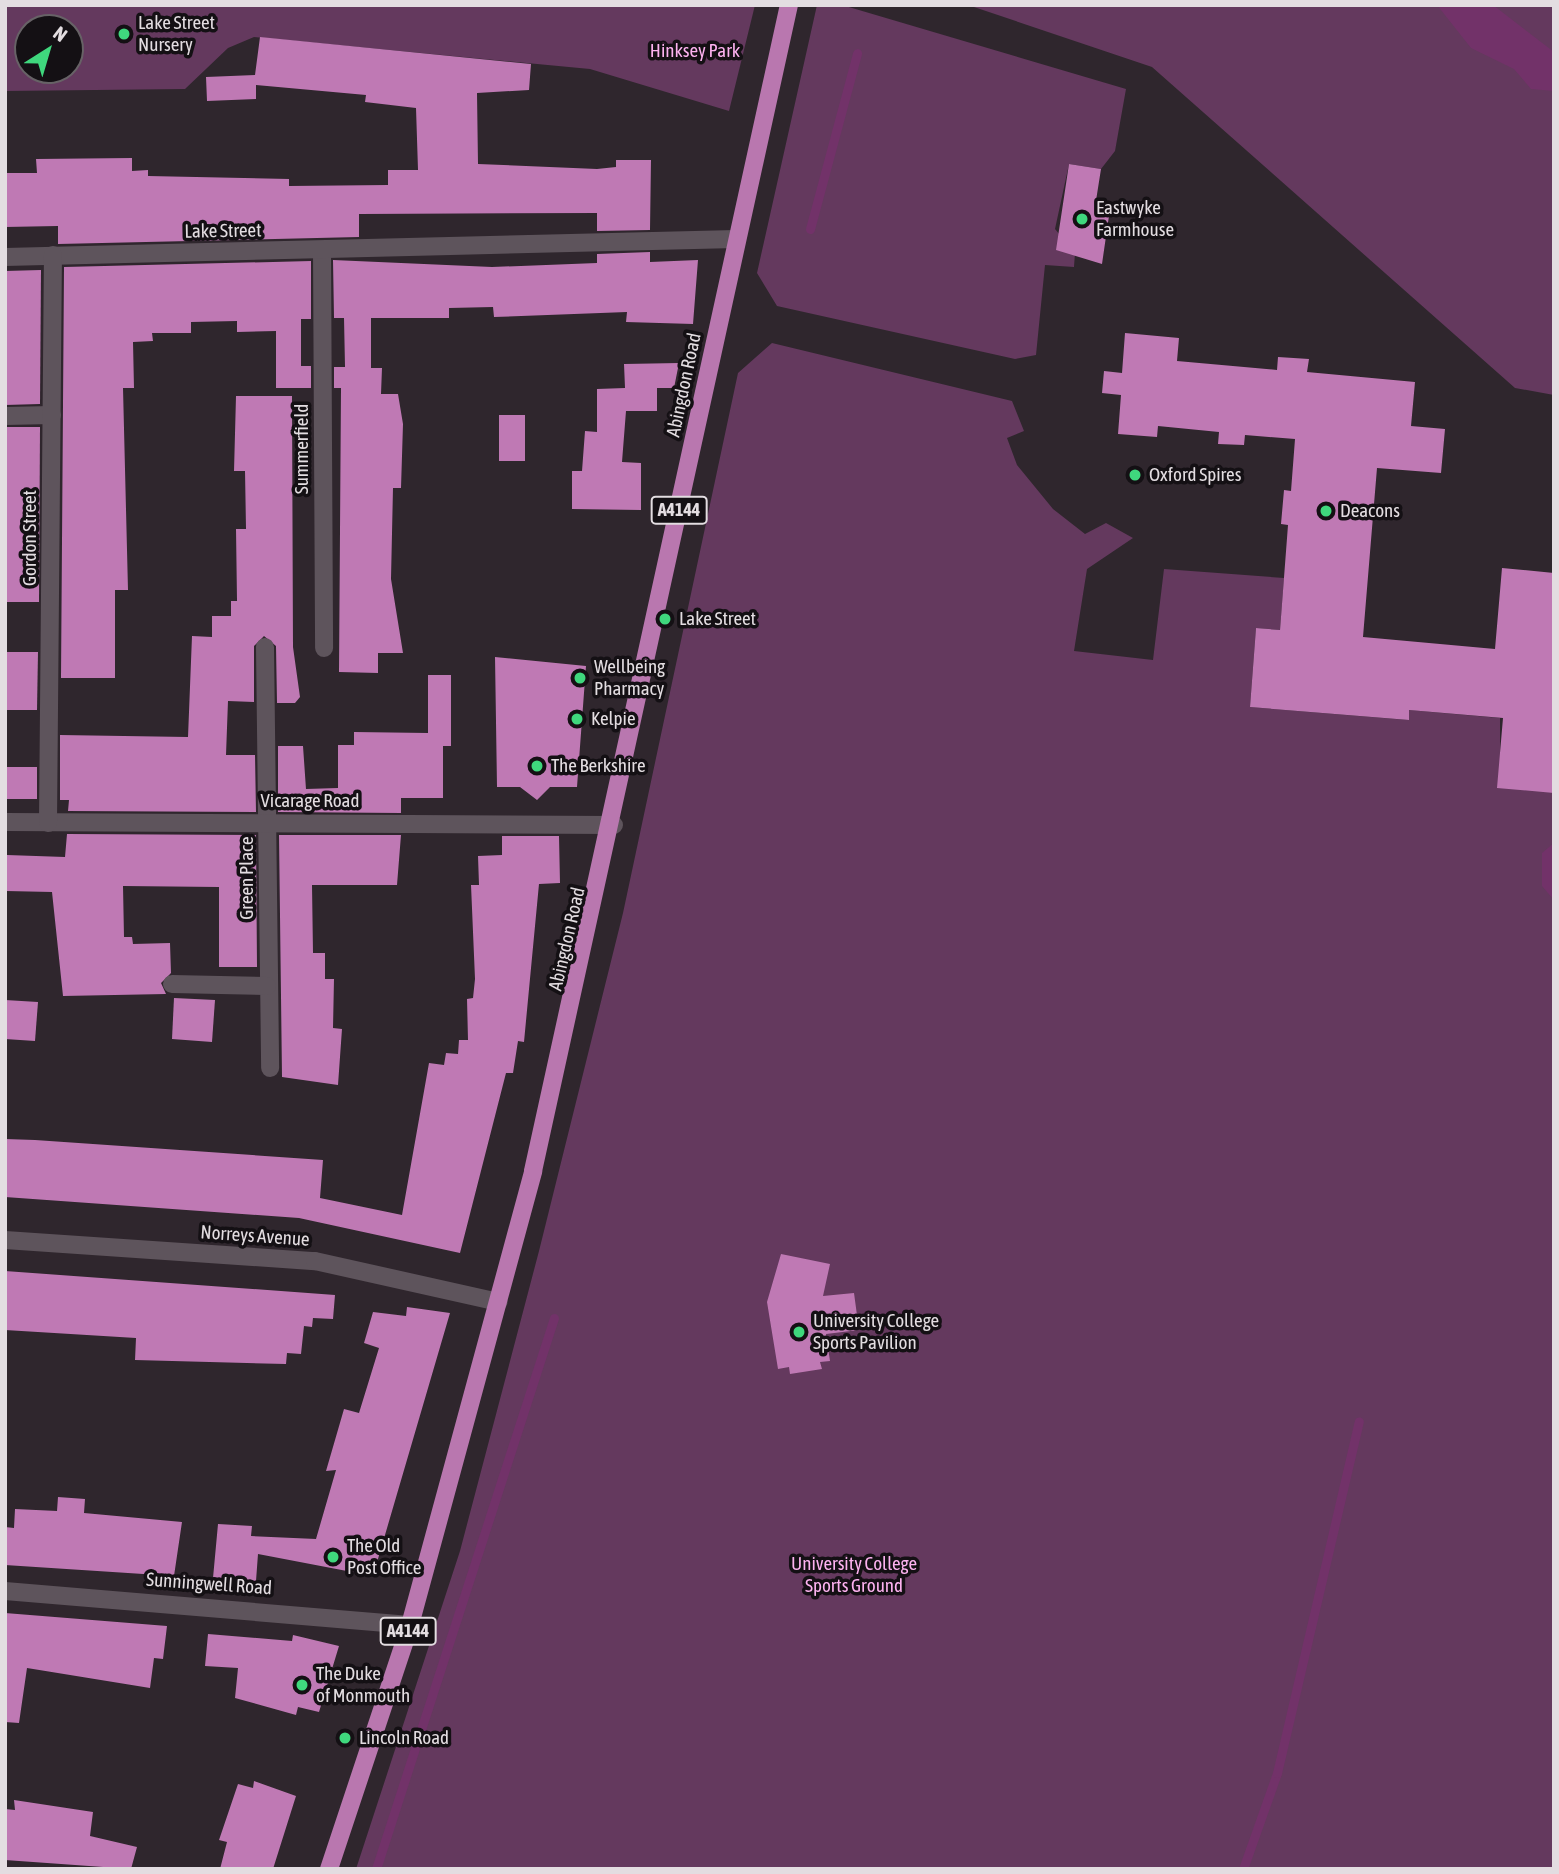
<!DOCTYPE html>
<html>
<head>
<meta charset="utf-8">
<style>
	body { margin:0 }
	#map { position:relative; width:1559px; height:1874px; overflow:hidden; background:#2f262d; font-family:"Asap Condensed",sans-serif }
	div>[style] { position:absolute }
	.green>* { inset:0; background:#64395e }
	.water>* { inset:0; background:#723269 }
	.stream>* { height:9px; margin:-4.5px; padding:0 4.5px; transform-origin:4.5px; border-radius:4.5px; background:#723269 }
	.building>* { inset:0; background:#bf79b4 }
	.minor>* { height:18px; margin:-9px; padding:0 9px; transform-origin:9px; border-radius:9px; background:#5e545c }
	.primary>* { height:18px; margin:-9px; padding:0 9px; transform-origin:9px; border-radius:9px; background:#b977af }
	.dots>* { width:19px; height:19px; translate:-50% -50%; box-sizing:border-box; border:4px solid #141014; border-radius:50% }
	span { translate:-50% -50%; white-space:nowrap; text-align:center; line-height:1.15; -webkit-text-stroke:7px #141014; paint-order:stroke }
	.shield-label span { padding:2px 5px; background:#141014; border:2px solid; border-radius:5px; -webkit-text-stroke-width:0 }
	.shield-label { font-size:18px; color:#e3dde1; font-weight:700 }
	.poi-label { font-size:19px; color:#e3dde1 }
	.left { translate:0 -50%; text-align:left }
	.park-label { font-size:19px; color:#fdb2f0 }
	.street-label { font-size:19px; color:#e3dde1 }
	.frame { position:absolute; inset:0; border:7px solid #e3dde1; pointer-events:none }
	.north { position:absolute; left:14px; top:14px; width:70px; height:70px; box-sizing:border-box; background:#141014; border:2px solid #676266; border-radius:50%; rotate:37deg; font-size:19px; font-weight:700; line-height:28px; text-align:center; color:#e3dde1 }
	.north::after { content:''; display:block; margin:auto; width:24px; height:32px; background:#3fd77d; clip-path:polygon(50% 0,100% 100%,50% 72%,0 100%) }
</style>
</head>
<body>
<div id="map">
	<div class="green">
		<i style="clip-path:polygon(evenodd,5px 5px,755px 5px,729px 111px,590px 69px,254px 37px,228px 48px,185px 89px,5px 91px,5px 5px,28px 28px,70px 28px,70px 70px,28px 70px,28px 28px)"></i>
		<i style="clip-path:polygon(817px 5px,842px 5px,1126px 89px,1115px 151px,1101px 169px,1069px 164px,1055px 229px,1075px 253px,1074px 267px,1045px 265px,1036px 355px,1015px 359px,777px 306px,757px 273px)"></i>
		<i style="clip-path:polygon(968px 5px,1554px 5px,1554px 395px,1515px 388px,1152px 67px)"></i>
		<i style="clip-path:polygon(772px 343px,1012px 401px,1024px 431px,1007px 438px,1017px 465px,1053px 509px,1085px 534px,1106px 523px,1133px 538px,1087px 569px,1074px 651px,1153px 660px,1164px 569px,1284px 578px,1280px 630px,1256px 628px,1250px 707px,1408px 720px,1409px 710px,1500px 718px,1500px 753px,1554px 793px,1554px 1869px,356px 1869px,460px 1551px,539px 1251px,623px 913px,738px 373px)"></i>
	</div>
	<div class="water">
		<i style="clip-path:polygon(1437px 5px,1493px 5px,1554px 52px,1554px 91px,1531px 89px,1514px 69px,1471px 48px)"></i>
		<i style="clip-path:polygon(1554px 843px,1554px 900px,1542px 886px,1542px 853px)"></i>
	</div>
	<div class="stream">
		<i style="left:810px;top:229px;width:182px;rotate:-75deg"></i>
		<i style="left:376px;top:1869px;width:579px;rotate:-72.1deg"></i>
		<i style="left:1243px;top:1869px;width:102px;rotate:-70.5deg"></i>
		<i style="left:1277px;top:1773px;width:361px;rotate:-76.9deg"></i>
	</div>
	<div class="building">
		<i style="clip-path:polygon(260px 37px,531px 64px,529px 90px,477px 93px,478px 164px,597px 169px,616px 167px,616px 160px,651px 160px,650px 230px,597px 231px,597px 213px,359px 214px,359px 237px,58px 244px,58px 226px,5px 227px,5px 173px,37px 173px,36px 159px,132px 158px,132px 171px,148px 170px,148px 176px,289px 179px,289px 186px,388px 185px,388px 170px,418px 170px,416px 108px,365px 102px,366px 95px,256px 85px,256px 99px,207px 101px,206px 77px,255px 75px)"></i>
		<i style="clip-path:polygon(1069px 164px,1101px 169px,1095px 207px,1110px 209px,1102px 264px,1056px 250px)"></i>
		<i style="clip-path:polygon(650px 252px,650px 262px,698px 260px,693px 324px,626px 322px,627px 312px,494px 317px,493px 307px,449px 308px,449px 318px,371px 318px,371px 368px,382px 368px,381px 394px,398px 394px,403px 424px,401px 488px,393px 488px,391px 579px,403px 653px,378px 653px,378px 673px,339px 672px,341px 388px,334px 388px,334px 367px,345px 367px,344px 318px,334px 318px,333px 260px,492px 267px,597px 263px,597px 254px)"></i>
		<i style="clip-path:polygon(311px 261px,311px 319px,301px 319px,301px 366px,311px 366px,311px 388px,276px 388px,276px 331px,237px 332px,237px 321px,191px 322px,191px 333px,152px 333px,153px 341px,133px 342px,134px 388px,123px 388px,128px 590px,115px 590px,115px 678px,61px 678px,64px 267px)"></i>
		<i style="clip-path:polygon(41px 270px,40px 404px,5px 405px,5px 271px)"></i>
		<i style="clip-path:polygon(1125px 333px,1179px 338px,1177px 361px,1277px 370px,1278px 357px,1309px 359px,1307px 372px,1415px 382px,1411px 426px,1445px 429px,1441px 473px,1377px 468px,1363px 637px,1495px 649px,1502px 568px,1554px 573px,1554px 793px,1497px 788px,1503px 718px,1409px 710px,1409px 720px,1250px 707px,1256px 628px,1280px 630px,1288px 525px,1281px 524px,1284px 490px,1291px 491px,1295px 439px,1245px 435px,1244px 445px,1218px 444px,1219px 432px,1158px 426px,1157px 437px,1118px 434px,1121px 395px,1102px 393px,1104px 371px,1122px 373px)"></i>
		<i style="clip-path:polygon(679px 363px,674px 388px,657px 388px,657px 411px,626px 411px,622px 462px,641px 463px,641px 510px,572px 509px,572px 471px,582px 471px,585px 431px,597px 432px,597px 389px,625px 388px,624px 364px)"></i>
		<i style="clip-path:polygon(236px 396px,292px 396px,293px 647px,300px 697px,295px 703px,277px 703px,276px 646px,264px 636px,254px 646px,254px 702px,228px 701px,226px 755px,255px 755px,256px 812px,68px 811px,69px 800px,60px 800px,60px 735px,188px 737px,192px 636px,212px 637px,212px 616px,231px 616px,231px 601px,237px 601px,236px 529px,246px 529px,245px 471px,234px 471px)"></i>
		<i style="clip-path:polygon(499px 415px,525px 415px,525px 461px,499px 461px)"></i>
		<i style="clip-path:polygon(5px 427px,40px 427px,39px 602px,5px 602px)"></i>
		<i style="clip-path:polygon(5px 652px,38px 652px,37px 710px,5px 710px)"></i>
		<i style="clip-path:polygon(495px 657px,586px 666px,577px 787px,550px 787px,537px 800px,520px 787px,497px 787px)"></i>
		<i style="clip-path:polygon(428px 675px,451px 675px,451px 746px,443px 746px,443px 798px,401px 798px,401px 813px,278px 812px,278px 746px,303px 746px,306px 789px,338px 788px,338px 745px,354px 745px,354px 732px,428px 733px)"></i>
		<i style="clip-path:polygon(5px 767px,37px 767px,37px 799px,5px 799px)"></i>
		<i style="clip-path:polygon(67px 834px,256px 835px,257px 967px,219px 967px,219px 887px,123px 886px,124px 937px,132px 937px,133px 944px,170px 943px,171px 973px,161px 983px,166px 994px,63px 996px,52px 892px,6px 891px,7px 855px,65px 857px)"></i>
		<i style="clip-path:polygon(279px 835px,401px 835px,397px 885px,312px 885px,313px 953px,325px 953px,325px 979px,334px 979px,333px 1028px,342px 1029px,338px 1085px,282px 1077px)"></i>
		<i style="clip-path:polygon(502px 836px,559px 836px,560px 883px,539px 884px,524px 1042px,518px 1041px,513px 1073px,506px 1073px,460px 1253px,299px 1218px,5px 1197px,5px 1139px,35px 1140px,323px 1160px,320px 1198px,402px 1215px,429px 1063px,444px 1065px,446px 1053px,458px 1054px,459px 1040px,468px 1040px,467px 999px,473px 998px,475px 979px,471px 885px,479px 885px,478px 856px,502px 855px)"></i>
		<i style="clip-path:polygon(174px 998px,215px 1000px,212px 1042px,172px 1039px)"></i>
		<i style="clip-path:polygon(5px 1000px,38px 1002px,35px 1041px,5px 1039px)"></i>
		<i style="clip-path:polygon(781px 1254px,830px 1264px,823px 1296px,854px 1293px,859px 1330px,826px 1334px,830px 1361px,820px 1362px,822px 1369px,790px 1374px,789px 1367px,778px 1369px,767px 1302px)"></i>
		<i style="clip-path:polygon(5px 1271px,335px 1295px,333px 1319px,313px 1318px,312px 1327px,304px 1326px,301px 1354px,287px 1353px,286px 1364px,135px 1360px,136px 1338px,5px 1330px)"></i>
		<i style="clip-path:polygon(407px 1307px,450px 1313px,373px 1576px,258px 1554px,256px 1581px,213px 1578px,218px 1524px,252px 1526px,251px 1536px,316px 1539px,336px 1470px,326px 1471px,344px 1409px,359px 1413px,379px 1348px,364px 1343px,373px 1312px,406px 1316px)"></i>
		<i style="clip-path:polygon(58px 1497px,85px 1499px,84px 1513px,182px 1522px,174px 1576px,5px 1565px,5px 1527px,14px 1528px,15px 1509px,57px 1511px)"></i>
		<i style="clip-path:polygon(5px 1613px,167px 1626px,163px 1659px,154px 1658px,150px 1688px,27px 1668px,19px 1723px,5px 1722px)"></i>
		<i style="clip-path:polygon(208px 1634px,292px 1641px,293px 1635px,339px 1646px,319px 1712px,298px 1707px,296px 1715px,235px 1698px,238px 1668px,205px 1666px)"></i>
		<i style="clip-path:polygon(254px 1781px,296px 1796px,273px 1869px,220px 1869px,227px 1842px,219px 1840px,238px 1784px,253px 1788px)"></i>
		<i style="clip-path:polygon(14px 1800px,93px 1812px,90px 1836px,137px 1847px,131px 1869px,5px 1860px,5px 1809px,15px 1810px)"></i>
	</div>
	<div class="minor">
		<i style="left:322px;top:250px;width:398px;rotate:89.7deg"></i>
		<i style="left:5px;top:257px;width:731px;rotate:-1.41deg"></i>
		<i style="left:5px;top:416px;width:47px;rotate:-1.2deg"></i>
		<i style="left:265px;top:647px;width:421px;rotate:89.3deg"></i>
		<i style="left:5px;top:822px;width:609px;rotate:0.28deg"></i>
		<i style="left:48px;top:823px;width:568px;rotate:-89.5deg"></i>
		<i style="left:172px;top:984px;width:95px;rotate:1.2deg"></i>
		<i style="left:5px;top:1240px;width:311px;rotate:3.9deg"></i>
		<i style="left:315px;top:1261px;width:188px;rotate:12.6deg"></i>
		<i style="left:5px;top:1591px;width:406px;rotate:4.8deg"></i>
	</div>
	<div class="primary">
		<i style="left:329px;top:1869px;width:257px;rotate:-71.6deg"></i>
		<i style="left:410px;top:1625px;width:470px;rotate:-74.8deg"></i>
		<i style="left:533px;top:1171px;width:1194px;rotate:-77.62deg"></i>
	</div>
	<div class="dots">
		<i style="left:124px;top:34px;background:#3fd77d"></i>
		<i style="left:1082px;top:219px;background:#3fd77d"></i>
		<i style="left:1135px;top:475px;background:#3fd77d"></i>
		<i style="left:1326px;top:511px;background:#3fd77d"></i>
		<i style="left:665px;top:619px;background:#3fd77d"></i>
		<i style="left:580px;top:678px;background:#3fd77d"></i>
		<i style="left:577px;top:719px;background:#3fd77d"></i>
		<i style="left:537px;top:766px;background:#3fd77d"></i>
		<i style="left:799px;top:1332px;background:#3fd77d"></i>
		<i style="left:333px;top:1557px;background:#3fd77d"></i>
		<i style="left:302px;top:1685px;background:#3fd77d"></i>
		<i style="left:345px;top:1738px;background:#3fd77d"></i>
	</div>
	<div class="shield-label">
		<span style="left:679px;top:510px">A4144</span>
		<span style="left:408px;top:1631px">A4144</span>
	</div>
	<div class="poi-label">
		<span class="left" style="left:138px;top:34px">Lake Street<br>Nursery</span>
		<span class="left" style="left:1096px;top:219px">Eastwyke<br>Farmhouse</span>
		<span class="left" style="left:1149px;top:475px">Oxford Spires</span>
		<span class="left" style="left:1340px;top:511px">Deacons</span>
		<span class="left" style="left:679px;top:619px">Lake Street</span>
		<span class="left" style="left:594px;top:678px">Wellbeing<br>Pharmacy</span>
		<span class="left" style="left:591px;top:719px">Kelpie</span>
		<span class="left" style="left:551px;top:766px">The Berkshire</span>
		<span class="left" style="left:813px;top:1332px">University College<br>Sports Pavilion</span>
		<span class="left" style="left:347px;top:1557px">The Old<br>Post Office</span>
		<span class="left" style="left:316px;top:1685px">The Duke<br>of Monmouth</span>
		<span class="left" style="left:359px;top:1738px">Lincoln Road</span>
	</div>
	<div class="park-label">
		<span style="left:695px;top:51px">Hinksey Park</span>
		<span style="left:854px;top:1575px">University College<br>Sports Ground</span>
	</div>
	<div class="street-label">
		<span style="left:223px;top:231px;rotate:-1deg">Lake Street</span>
		<span style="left:684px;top:385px;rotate:-78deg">Abingdon Road</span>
		<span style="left:302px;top:449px;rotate:-90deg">Summerfield</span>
		<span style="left:30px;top:538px;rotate:-90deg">Gordon Street</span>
		<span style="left:310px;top:801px">Vicarage Road</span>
		<span style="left:247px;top:878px;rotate:-90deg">Green Place</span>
		<span style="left:567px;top:939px;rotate:-77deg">Abingdon Road</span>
		<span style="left:255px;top:1236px;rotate:4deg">Norreys Avenue</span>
		<span style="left:209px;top:1584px;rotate:4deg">Sunningwell Road</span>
	</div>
	<div class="frame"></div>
	<div class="north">N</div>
</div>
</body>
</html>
